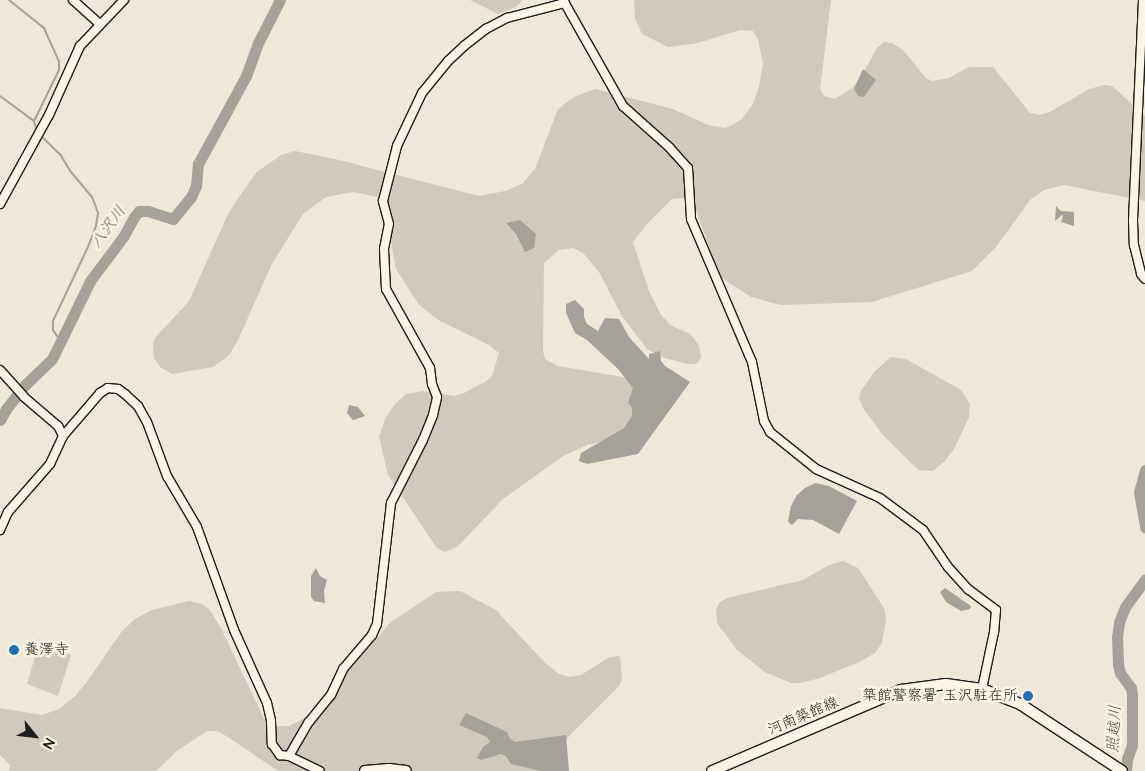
<!DOCTYPE html>
<html>
<head>
<meta charset="utf-8">
<style>
	body { margin:0 }
	#map { position:relative; width:1145px; height:771px; overflow:hidden; background:#eee8d9; font-family:"Architects Daughter","Klee One",sans-serif }
	div>[style] { position:absolute }
	.green>* { inset:0; background:#cfcabd }
	.water>* { inset:0; background:#a7a299 }
	.stream>* { height:2px; margin:-1px; padding:0 1px; transform-origin:1px; border-radius:1px; background:#a7a299 }
	.river>* { height:11px; margin:-5.5px; padding:0 5.5px; transform-origin:5.5px; border-radius:5.5px; background:#a7a299 }
	.roads { filter:drop-shadow(1px 0 #1c1c1c) drop-shadow(-1px 0 #1c1c1c) drop-shadow(0 1px #1c1c1c) drop-shadow(0 -1px #1c1c1c) }
	.minor>* { height:8px; margin:-4px; padding:0 4px; transform-origin:4px; border-radius:4px; background:#fcf5e5 }
	.major>* { height:10px; margin:-5px; padding:0 5px; transform-origin:5px; border-radius:5px; background:#fcf5e5 }
	.dots>* { width:14px; height:14px; translate:-50% -50%; box-sizing:border-box; border:2px solid #fcf5e5; border-radius:50% }
	span { translate:-50% -50%; white-space:nowrap; text-align:center; line-height:1.15; -webkit-text-stroke:5px #fcf5e5; paint-order:stroke }
	.poi-label { font-size:15px; color:#1c1c1c }
	.left { translate:0 -50%; text-align:left }
	.right { translate:-100% -50%; text-align:right }
	.street-label { font-size:15px; color:#1c1c1c }
	.water-label { font-size:16px; color:#5b5854; font-style:italic }
	.north { position:absolute; left:10px; top:711px; width:50px; height:50px; -webkit-text-stroke:4px #fcf5e5; paint-order:stroke; rotate:119deg; font-size:14px; font-weight:700; line-height:20px; text-align:center; color:#1c1c1c }
	.north::after { content:''; display:block; margin:auto; width:18px; height:22px; background:#1c1c1c; clip-path:polygon(50% 0,100% 100%,50% 72%,0 100%) }
</style>
</head>
<body>
<div id="map">
	<div class="green">
		<i style="clip-path:polygon(470px 0,523px 0,516px 7px,498px 14px)"></i>
		<i style="clip-path:polygon(634px 0,831px 0,820px 89px,824px 96px,835px 99px,852px 88px,861px 77px,877px 48px,884px 42px,892px 43px,903px 50px,926px 78px,932px 81px,949px 78px,969px 67px,993px 67px,1030px 113px,1039px 115px,1050px 112px,1089px 89px,1105px 85px,1112px 86px,1145px 116px,1145px 201px,1064px 185px,1044px 190px,1030px 200px,996px 247px,972px 271px,872px 302px,781px 305px,751px 297px,720px 277px,696px 210px,684px 198px,672px 199px,647px 224px,633px 242px,649px 291px,660px 313px,670px 325px,690px 334px,699px 345px,701px 357px,697px 364px,687px 364px,662px 357px,647px 349px,622px 316px,599px 272px,583px 253px,573px 248px,559px 250px,544px 263px,543px 351px,545px 359px,558px 366px,646px 381px,644px 424px,608px 440px,587px 445px,563px 456px,503px 499px,458px 546px,445px 552px,436px 547px,388px 475px,379px 437px,385px 419px,394px 405px,406px 394px,422px 391px,454px 396px,464px 393px,485px 382px,492px 376px,499px 353px,489px 345px,440px 321px,419px 305px,396px 269px,384px 203px,377px 197px,353px 192px,326px 197px,303px 214px,272px 264px,238px 340px,230px 354px,223px 360px,213px 367px,172px 374px,160px 367px,154px 358px,153px 344px,155px 338px,189px 301px,228px 214px,243px 191px,257px 172px,281px 155px,295px 151px,335px 159px,479px 196px,505px 191px,522px 184px,535px 169px,558px 109px,574px 97px,595px 89px,673px 109px,708px 125px,726px 128px,741px 120px,753px 104px,759px 86px,763px 63px,758px 40px,753px 31px,740px 30px,698px 43px,668px 47px,642px 34px,635px 19px)"></i>
		<i style="clip-path:polygon(891px 357px,906px 359px,961px 390px,970px 404px,969px 417px,954px 449px,945px 461px,933px 471px,919px 470px,912px 464px,883px 435px,863px 408px,859px 398px,861px 391px,874px 372px)"></i>
		<i style="clip-path:polygon(843px 561px,858px 568px,884px 608px,886px 619px,882px 643px,875px 653px,859px 662px,820px 678px,801px 683px,791px 683px,765px 672px,737px 650px,717px 623px,716px 609px,720px 602px,727px 598px,803px 580px,829px 565px)"></i>
		<i style="clip-path:polygon(460px 591px,496px 610px,545px 663px,559px 674px,570px 677px,581px 675px,608px 658px,617px 656px,620px 657px,622px 679px,619px 686px,570px 735px,544px 771px,278px 771px,228px 737px,217px 731px,207px 731px,178px 750px,156px 771px,9px 771px,10px 765px,0 755px,0 708px,42px 715px,59px 709px,75px 696px,86px 683px,122px 631px,135px 619px,152px 610px,189px 601px,202px 604px,210px 610px,222px 630px,264px 719px,274px 726px,289px 726px,309px 716px,391px 622px,436px 592px)"></i>
		<i style="clip-path:polygon(39px 643px,71px 655px,58px 696px,27px 684px)"></i>
	</div>
	<div class="water">
		<i style="clip-path:polygon(863px 69px,876px 80px,864px 97px,858px 96px,854px 89px)"></i>
		<i style="clip-path:polygon(1056px 206px,1061px 211px,1074px 212px,1074px 226px,1061px 222px,1063px 216px,1062px 215px,1055px 221px)"></i>
		<i style="clip-path:polygon(520px 220px,536px 234px,534px 248px,525px 252px,516px 234px,506px 223px)"></i>
		<i style="clip-path:polygon(575px 300px,584px 309px,584px 317px,587px 324px,598px 331px,605px 318px,619px 319px,629px 337px,649px 359px,649px 354px,660px 351px,661px 361px,665px 366px,690px 382px,638px 454px,587px 464px,579px 461px,581px 453px,624px 428px,632px 416px,632px 408px,628px 403px,633px 388px,618px 369px,587px 340px,575px 333px,566px 313px,566px 304px)"></i>
		<i style="clip-path:polygon(349px 405px,358px 407px,365px 416px,353px 420px,347px 413px)"></i>
		<i style="clip-path:polygon(815px 483px,829px 486px,857px 501px,839px 534px,813px 520px,798px 519px,792px 525px,788px 522px,791px 506px,797px 495px,805px 488px)"></i>
		<i style="clip-path:polygon(316px 568px,320px 576px,327px 580px,324px 591px,325px 603px,314px 601px,311px 597px,311px 576px)"></i>
		<i style="clip-path:polygon(945px 588px,971px 606px,970px 609px,961px 611px,946px 602px,940px 592px)"></i>
		<i style="clip-path:polygon(466px 713px,507px 732px,510px 739px,515px 742px,566px 735px,569px 771px,541px 771px,511px 764px,506px 756px,501px 754px,481px 760px,477px 758px,483px 747px,490px 742px,487px 737px,459px 725px)"></i>
	</div>
	<div class="stream">
		<i style="left:9px;top:0;width:45px;rotate:38.7deg"></i>
		<i style="left:44px;top:28px;width:36px;rotate:66deg"></i>
		<i style="left:59px;top:61px;width:9px;rotate:90deg"></i>
		<i style="left:59px;top:70px;width:57px;rotate:116.1deg"></i>
		<i style="left:0;top:96px;width:42px;rotate:36.3deg"></i>
		<i style="left:34px;top:121px;width:11px;rotate:75deg"></i>
		<i style="left:40px;top:135px;width:28px;rotate:44deg"></i>
		<i style="left:60px;top:154px;width:21px;rotate:59deg"></i>
		<i style="left:71px;top:172px;width:33px;rotate:50deg"></i>
		<i style="left:92px;top:197px;width:17px;rotate:69deg"></i>
		<i style="left:98px;top:213px;width:13px;rotate:99deg"></i>
		<i style="left:96px;top:226px;width:25px;rotate:111deg"></i>
		<i style="left:87px;top:249px;width:80px;rotate:115.3deg"></i>
		<i style="left:53px;top:321px;width:9px;rotate:90deg"></i>
		<i style="left:53px;top:330px;width:14px;rotate:56deg"></i>
	</div>
	<div class="river">
		<i style="left:0;top:420px;width:13px;rotate:-61deg"></i>
		<i style="left:6px;top:409px;width:31px;rotate:-52deg"></i>
		<i style="left:25px;top:385px;width:37px;rotate:-44deg"></i>
		<i style="left:52px;top:359px;width:87px;rotate:-64deg"></i>
		<i style="left:90px;top:281px;width:55px;rotate:-53.1deg"></i>
		<i style="left:123px;top:237px;width:23px;rotate:-61deg"></i>
		<i style="left:134px;top:217px;width:8px;rotate:-50deg"></i>
		<i style="left:139px;top:211px;width:9px"></i>
		<i style="left:148px;top:211px;width:26px;rotate:18deg"></i>
		<i style="left:173px;top:219px;width:28px;rotate:-51deg"></i>
		<i style="left:191px;top:197px;width:12px;rotate:-66deg"></i>
		<i style="left:196px;top:186px;width:22px;rotate:-85deg"></i>
		<i style="left:198px;top:164px;width:100px;rotate:-61.4deg"></i>
		<i style="left:246px;top:76px;width:37px;rotate:-70deg"></i>
		<i style="left:259px;top:41px;width:46px;rotate:-62.9deg"></i>
		<i style="left:1145px;top:470px;width:23px;rotate:105deg"></i>
		<i style="left:1139px;top:492px;width:36px;rotate:80deg"></i>
		<i style="left:1126px;top:771px;width:12px;rotate:-85deg"></i>
		<i style="left:1127px;top:759px;width:15px;rotate:-70deg"></i>
		<i style="left:1132px;top:745px;width:51px;rotate:-90deg"></i>
		<i style="left:1132px;top:694px;width:6px;rotate:-99deg"></i>
		<i style="left:1131px;top:688px;width:19px;rotate:-126deg"></i>
		<i style="left:1120px;top:673px;width:9px;rotate:-103deg"></i>
		<i style="left:1118px;top:664px;width:27px;rotate:-92deg"></i>
		<i style="left:1117px;top:637px;width:15px;rotate:-82deg"></i>
		<i style="left:1119px;top:622px;width:16px;rotate:-68deg"></i>
		<i style="left:1125px;top:607px;width:34px;rotate:-54deg"></i>
	</div>
	<div class="roads">
		<div class="minor">
			<i style="left:73px;top:0;width:36px;rotate:42deg"></i>
			<i style="left:563px;top:0;width:122px;rotate:60.5deg"></i>
			<i style="left:623px;top:106px;width:62px;rotate:41.7deg"></i>
			<i style="left:669px;top:147px;width:28px;rotate:48deg"></i>
			<i style="left:688px;top:168px;width:51px;rotate:86.6deg"></i>
			<i style="left:691px;top:219px;width:155px;rotate:66.9deg"></i>
			<i style="left:752px;top:362px;width:60px;rotate:78.5deg"></i>
			<i style="left:764px;top:421px;width:13px;rotate:61deg"></i>
			<i style="left:770px;top:432px;width:59px;rotate:38.8deg"></i>
			<i style="left:816px;top:469px;width:70px;rotate:24.4deg"></i>
			<i style="left:880px;top:498px;width:54px;rotate:36.7deg"></i>
			<i style="left:923px;top:530px;width:45px;rotate:56deg"></i>
			<i style="left:948px;top:567px;width:30px;rotate:48deg"></i>
			<i style="left:968px;top:589px;width:35px;rotate:37deg"></i>
			<i style="left:996px;top:610px;width:22px;rotate:95deg"></i>
			<i style="left:994px;top:632px;width:58px;rotate:101.9deg"></i>
			<i style="left:1143px;top:0;width:221px;rotate:92.6deg"></i>
			<i style="left:1133px;top:221px;width:24px;rotate:88deg"></i>
			<i style="left:1134px;top:245px;width:30px;rotate:76deg"></i>
			<i style="left:1141px;top:274px;width:6px;rotate:51deg"></i>
			<i style="left:0;top:204px;width:102px;rotate:-61.2deg"></i>
			<i style="left:49px;top:115px;width:76px;rotate:-65.8deg"></i>
			<i style="left:80px;top:46px;width:64px;rotate:-46.3deg"></i>
			<i style="left:0;top:370px;width:36px;rotate:48deg"></i>
			<i style="left:24px;top:397px;width:45px;rotate:40.5deg"></i>
			<i style="left:58px;top:426px;width:11px;rotate:63deg"></i>
			<i style="left:0;top:530px;width:20px;rotate:-66deg"></i>
			<i style="left:8px;top:512px;width:64px;rotate:-48.8deg"></i>
			<i style="left:50px;top:464px;width:31px;rotate:-65deg"></i>
			<i style="left:63px;top:436px;width:57px;rotate:-49.3deg"></i>
			<i style="left:100px;top:393px;width:9px;rotate:-32deg"></i>
			<i style="left:108px;top:388px;width:10px;rotate:6deg"></i>
			<i style="left:118px;top:389px;width:9px;rotate:36deg"></i>
			<i style="left:125px;top:394px;width:18px;rotate:43deg"></i>
			<i style="left:138px;top:406px;width:18px;rotate:61deg"></i>
			<i style="left:147px;top:422px;width:58px;rotate:69.7deg"></i>
			<i style="left:167px;top:476px;width:59px;rotate:59.5deg"></i>
			<i style="left:197px;top:527px;width:109px;rotate:70.2deg"></i>
			<i style="left:234px;top:630px;width:80px;rotate:65.7deg"></i>
			<i style="left:267px;top:703px;width:18px;rotate:77deg"></i>
			<i style="left:271px;top:721px;width:23px;rotate:88deg"></i>
			<i style="left:272px;top:744px;width:14px;rotate:54deg"></i>
			<i style="left:280px;top:755px;width:9px;rotate:6deg"></i>
			<i style="left:289px;top:756px;width:34px;rotate:26deg"></i>
			<i style="left:289px;top:756px;width:39px;rotate:-60deg"></i>
			<i style="left:309px;top:722px;width:35px;rotate:-51deg"></i>
			<i style="left:331px;top:695px;width:29px;rotate:-65deg"></i>
			<i style="left:343px;top:669px;width:45px;rotate:-49.5deg"></i>
			<i style="left:372px;top:635px;width:12px;rotate:-66deg"></i>
			<i style="left:377px;top:624px;width:122px;rotate:-83.4deg"></i>
			<i style="left:391px;top:503px;width:71px;rotate:-63.1deg"></i>
			<i style="left:423px;top:440px;width:27px;rotate:-68deg"></i>
			<i style="left:433px;top:415px;width:18px;rotate:-77deg"></i>
			<i style="left:437px;top:397px;width:14px;rotate:-111deg"></i>
			<i style="left:432px;top:384px;width:16px;rotate:-97deg"></i>
			<i style="left:430px;top:368px;width:90px;rotate:-119.1deg"></i>
			<i style="left:386px;top:289px;width:40px;rotate:-92.9deg"></i>
			<i style="left:384px;top:249px;width:25px;rotate:-79deg"></i>
			<i style="left:389px;top:224px;width:24px;rotate:-105deg"></i>
			<i style="left:383px;top:201px;width:57px;rotate:-75.7deg"></i>
			<i style="left:397px;top:146px;width:59px;rotate:-64.7deg"></i>
			<i style="left:422px;top:93px;width:41px;rotate:-50.9deg"></i>
			<i style="left:448px;top:61px;width:22px;rotate:-43deg"></i>
			<i style="left:464px;top:46px;width:28px;rotate:-38deg"></i>
			<i style="left:486px;top:29px;width:24px;rotate:-28deg"></i>
			<i style="left:507px;top:18px;width:60px;rotate:-14.5deg"></i>
		</div>
		<div class="major">
			<i style="left:365px;top:771px;width:24px;rotate:-5deg"></i>
			<i style="left:389px;top:769px;width:17px;rotate:7deg"></i>
			<i style="left:712px;top:771px;width:206px;rotate:-23.2deg"></i>
			<i style="left:901px;top:690px;width:45px;rotate:-7.6deg"></i>
			<i style="left:946px;top:684px;width:36px;rotate:8deg"></i>
			<i style="left:982px;top:689px;width:41px;rotate:21.5deg"></i>
			<i style="left:1020px;top:704px;width:122px;rotate:33.3deg"></i>
		</div>
	</div>
	<div class="dots">
		<i style="left:14px;top:650px;background:#1f6fb2"></i>
		<i style="left:1028px;top:696px;background:#1f6fb2"></i>
	</div>
	<div class="poi-label">
		<span class="left" style="left:24px;top:650px">養澤寺</span>
		<span class="right" style="left:1018px;top:696px">築館警察署 玉沢駐在所</span>
	</div>
	<div class="street-label">
		<span style="left:803px;top:716px;rotate:-23deg">河南築館線</span>
	</div>
	<div class="water-label">
		<span style="left:108px;top:227px;rotate:-54deg">八沢川</span>
		<span style="left:1114px;top:729px;rotate:-87deg">照越川</span>
	</div>
	<div class="north">N</div>
</div>
</body>
</html>
